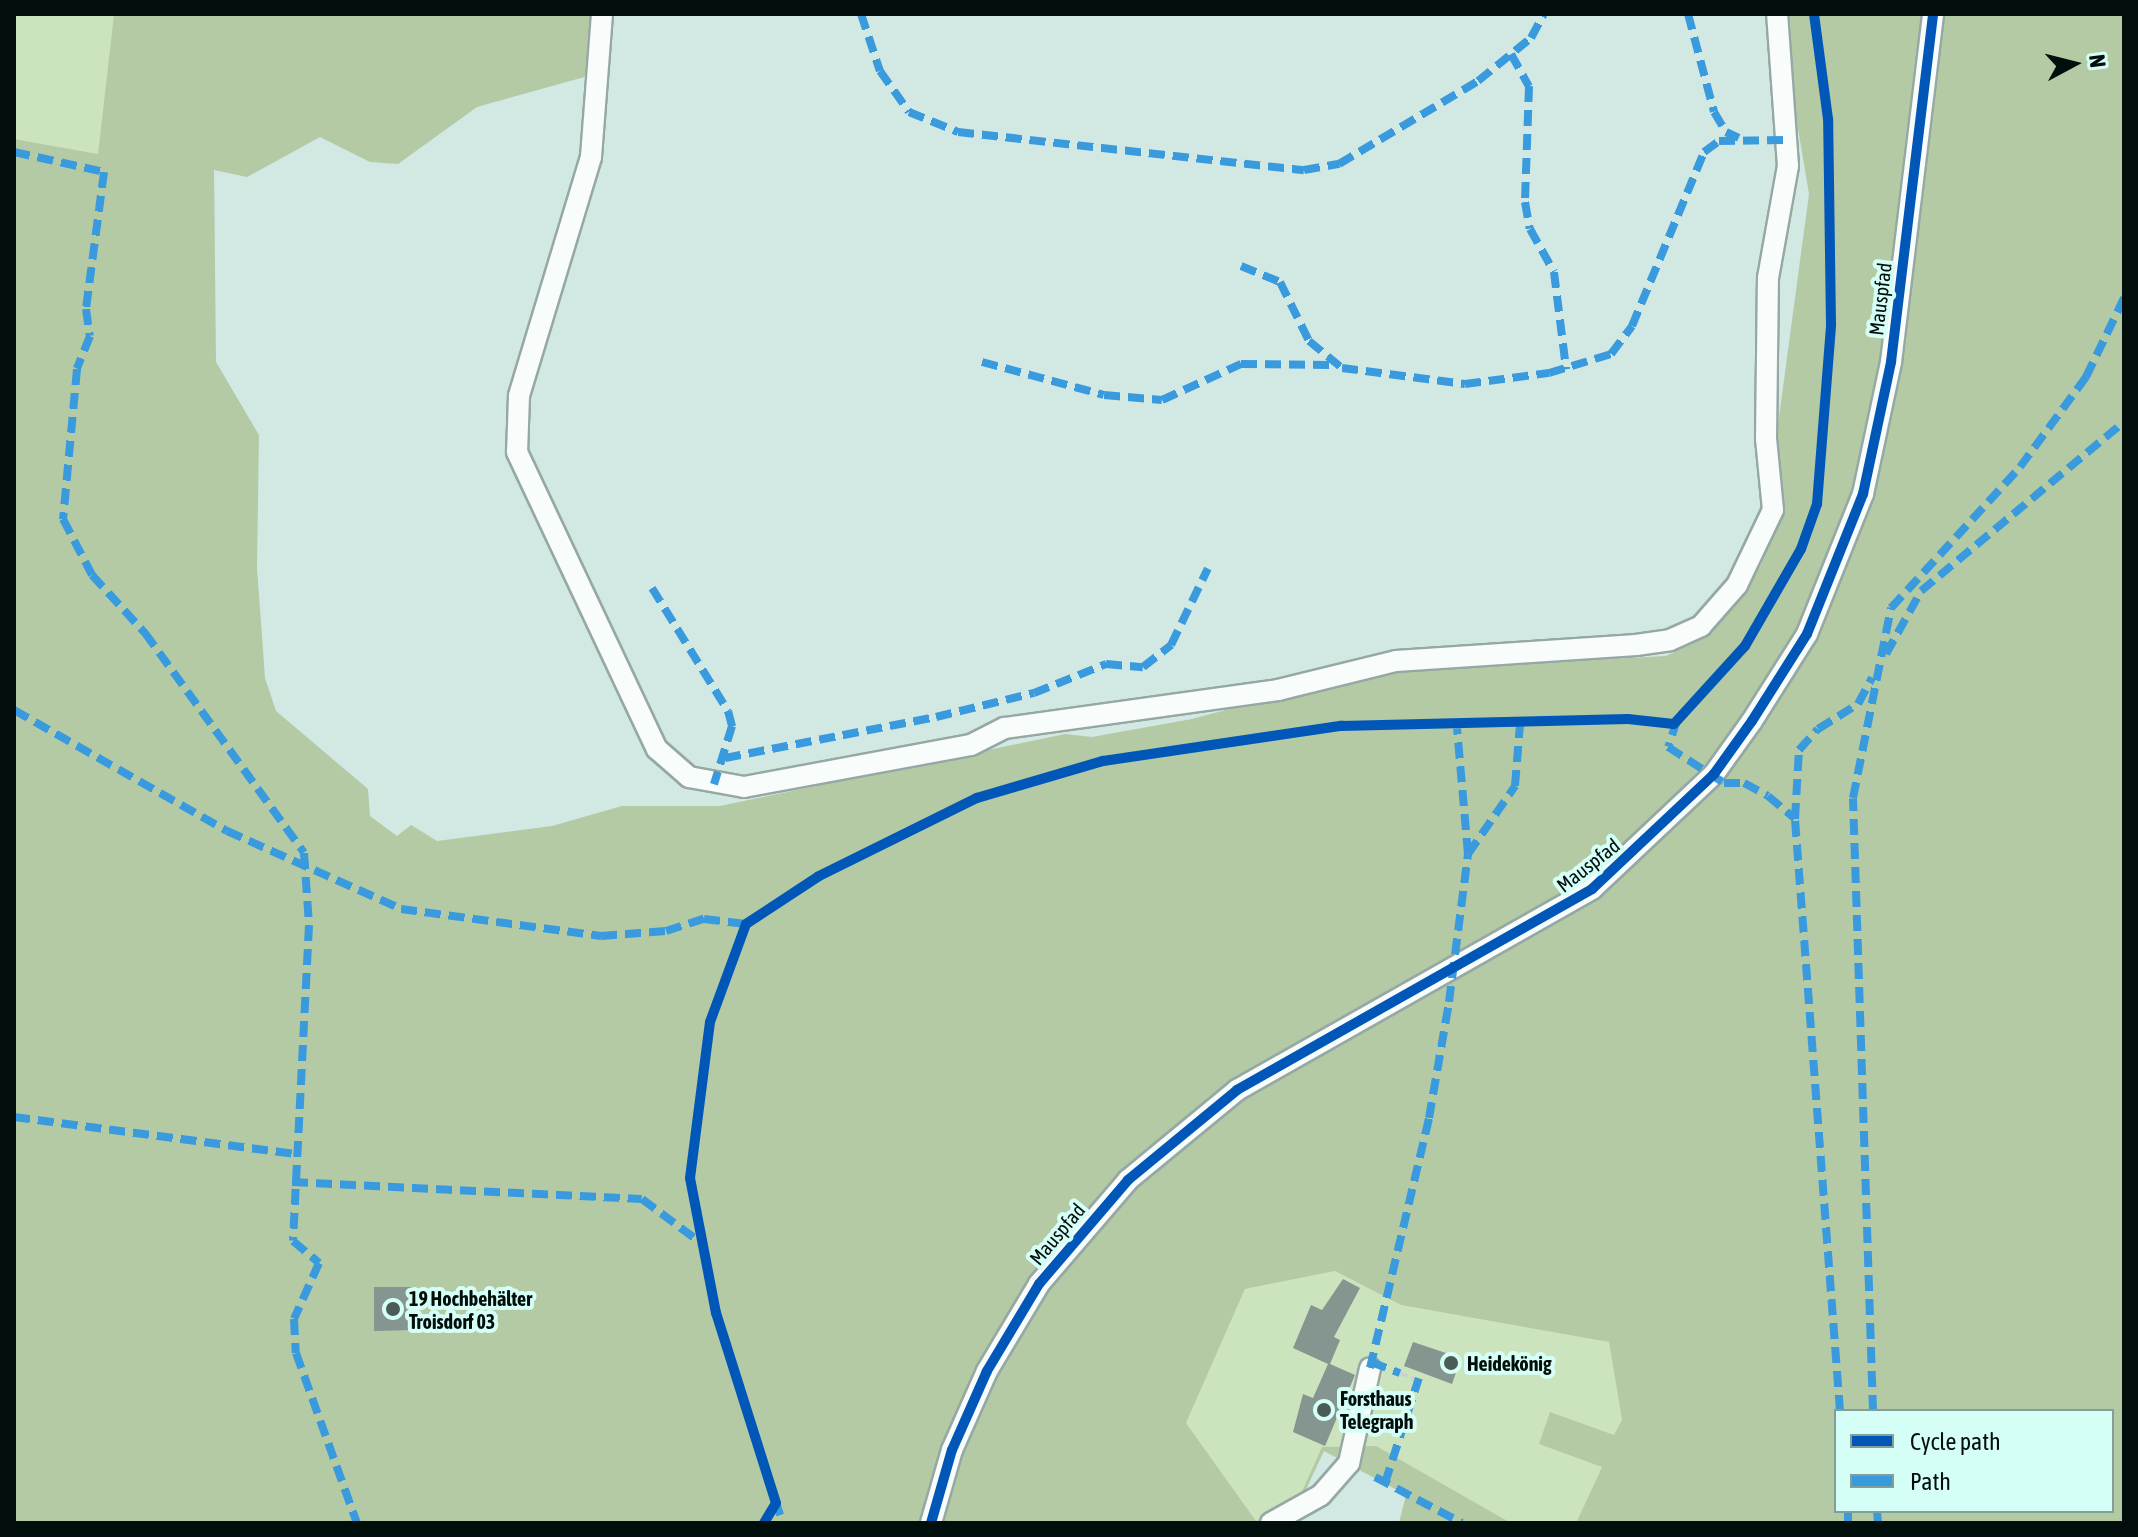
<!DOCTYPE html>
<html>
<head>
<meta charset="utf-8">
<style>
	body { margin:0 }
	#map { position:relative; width:2138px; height:1537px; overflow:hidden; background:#d1e8e3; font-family:"Asap Condensed",sans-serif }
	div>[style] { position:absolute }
	.green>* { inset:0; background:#cce4be }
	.forest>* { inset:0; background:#b3caa4 }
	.building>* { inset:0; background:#85958f }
	.path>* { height:4px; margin-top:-2px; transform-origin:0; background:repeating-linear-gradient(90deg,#cbd1d0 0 8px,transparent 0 12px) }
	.roads { filter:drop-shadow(2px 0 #96a8a4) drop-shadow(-2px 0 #96a8a4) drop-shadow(0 2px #96a8a4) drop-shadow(0 -2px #96a8a4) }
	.minor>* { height:20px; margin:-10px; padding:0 10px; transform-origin:10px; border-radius:10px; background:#f8fcfb }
	.quiet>* { height:8px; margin-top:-4px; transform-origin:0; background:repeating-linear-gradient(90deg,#399ade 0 16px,transparent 0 24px) }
	.cycleway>* { height:10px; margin:-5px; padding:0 5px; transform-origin:5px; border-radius:5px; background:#0057b8 }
	.dots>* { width:22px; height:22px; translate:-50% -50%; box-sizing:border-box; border:4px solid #d5fef6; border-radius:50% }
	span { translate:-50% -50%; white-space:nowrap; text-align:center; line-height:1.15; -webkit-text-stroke:8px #d5fef6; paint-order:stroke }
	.street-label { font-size:20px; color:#020e0c }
	.poi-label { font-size:20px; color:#020e0c; font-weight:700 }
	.left { translate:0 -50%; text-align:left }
	.frame { position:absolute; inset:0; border:16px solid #020e0c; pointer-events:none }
	.legend { position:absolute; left:1834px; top:1409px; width:280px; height:104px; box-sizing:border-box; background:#d5fef6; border:2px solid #819e98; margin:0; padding:10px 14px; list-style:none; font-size:24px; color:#020e0c }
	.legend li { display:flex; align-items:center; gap:16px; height:40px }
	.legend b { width:40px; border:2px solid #819e98 }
	.north { position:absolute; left:2034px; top:24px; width:80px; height:80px; -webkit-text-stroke:6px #d5fef6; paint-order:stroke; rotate:83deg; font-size:22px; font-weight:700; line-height:32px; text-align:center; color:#020e0c }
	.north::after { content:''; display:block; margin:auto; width:28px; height:36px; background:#020e0c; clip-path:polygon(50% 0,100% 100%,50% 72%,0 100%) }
</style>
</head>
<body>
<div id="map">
	<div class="green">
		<i style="clip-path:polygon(14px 14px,114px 14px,98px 154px,14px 139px)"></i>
		<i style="clip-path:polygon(1335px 1271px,1401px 1305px,1609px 1342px,1622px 1420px,1614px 1436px,1550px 1412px,1602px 1466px,1576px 1523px,1511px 1523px,1375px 1446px,1322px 1447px,1299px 1498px,1256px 1521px,1186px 1423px,1245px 1289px)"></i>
	</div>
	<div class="forest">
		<i style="clip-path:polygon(evenodd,114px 14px,590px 14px,588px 76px,477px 107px,398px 164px,370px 162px,320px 137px,247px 177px,214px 170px,216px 362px,259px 435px,257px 568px,265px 678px,276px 711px,368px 789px,370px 816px,397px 836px,411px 825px,437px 841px,552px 826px,622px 806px,720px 806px,1065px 734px,1092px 737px,1192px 719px,1368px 672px,1666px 656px,1709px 635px,1761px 565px,1784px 505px,1775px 447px,1809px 194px,1791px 87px,1790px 14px,2124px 14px,2124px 1523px,1576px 1523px,1602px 1467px,1539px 1444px,1550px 1412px,1614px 1435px,1622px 1420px,1609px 1342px,1401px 1305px,1335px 1271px,1245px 1289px,1186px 1423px,1256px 1521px,1299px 1498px,1322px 1447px,1376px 1446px,1511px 1523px,1399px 1523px,1406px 1495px,1324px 1451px,1295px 1513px,1276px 1523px,14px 1523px,14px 139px,98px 154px,114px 14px,1836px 1411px,2112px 1411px,2112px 1511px,1836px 1511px,1836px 1411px)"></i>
	</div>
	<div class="building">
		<i style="clip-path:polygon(1343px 1279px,1360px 1288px,1334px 1337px,1340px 1340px,1330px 1364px,1355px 1375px,1325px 1446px,1293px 1432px,1303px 1394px,1313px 1398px,1328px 1364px,1293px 1348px,1311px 1305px,1322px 1310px)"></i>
		<i style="clip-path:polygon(374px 1287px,413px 1287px,413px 1330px,374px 1331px)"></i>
		<i style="clip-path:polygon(1413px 1342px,1461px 1358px,1452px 1384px,1404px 1366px)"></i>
	</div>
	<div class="path">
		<i style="left:1400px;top:1373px;width:20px;rotate:24deg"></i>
	</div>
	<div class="roads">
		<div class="minor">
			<i style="left:602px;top:14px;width:143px;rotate:94.4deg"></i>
			<i style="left:591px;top:157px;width:250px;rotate:106.8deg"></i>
			<i style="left:519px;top:396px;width:56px;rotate:92deg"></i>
			<i style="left:517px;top:452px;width:328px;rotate:64.8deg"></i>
			<i style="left:657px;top:749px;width:43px;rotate:41.2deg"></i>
			<i style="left:689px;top:777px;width:56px;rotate:10.3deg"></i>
			<i style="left:744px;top:787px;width:231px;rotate:-10.5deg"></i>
			<i style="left:971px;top:745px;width:38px;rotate:-27deg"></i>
			<i style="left:1005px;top:728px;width:276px;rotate:-7.9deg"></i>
			<i style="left:1278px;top:690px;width:122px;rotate:-13.8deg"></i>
			<i style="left:1396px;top:661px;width:241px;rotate:-3.8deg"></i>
			<i style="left:1636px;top:645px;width:34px;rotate:-8deg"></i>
			<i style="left:1670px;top:640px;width:34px;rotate:-24deg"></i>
			<i style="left:1701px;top:626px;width:55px;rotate:-48.7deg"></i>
			<i style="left:1737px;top:585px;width:83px;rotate:-64.4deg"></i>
			<i style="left:1773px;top:510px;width:72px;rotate:-95.6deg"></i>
			<i style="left:1766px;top:438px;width:160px;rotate:-89.3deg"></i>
			<i style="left:1768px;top:278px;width:114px;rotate:-79.9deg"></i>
			<i style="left:1788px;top:166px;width:152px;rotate:-94.1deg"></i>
			<i style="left:931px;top:1523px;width:76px;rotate:-74deg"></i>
			<i style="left:952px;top:1450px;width:86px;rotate:-66.1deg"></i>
			<i style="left:987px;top:1371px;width:101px;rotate:-59.1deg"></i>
			<i style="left:1039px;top:1284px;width:137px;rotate:-49.4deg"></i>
			<i style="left:1128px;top:1180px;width:141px;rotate:-39.5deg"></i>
			<i style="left:1237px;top:1090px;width:408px;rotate:-29.5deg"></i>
			<i style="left:1592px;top:889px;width:168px;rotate:-43.3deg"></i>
			<i style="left:1714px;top:774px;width:65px;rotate:-54.4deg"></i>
			<i style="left:1752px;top:721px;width:103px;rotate:-57.7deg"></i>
			<i style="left:1807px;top:634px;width:151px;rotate:-68.2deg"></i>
			<i style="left:1863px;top:494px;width:135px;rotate:-78deg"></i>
			<i style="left:1891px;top:362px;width:351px;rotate:-83.1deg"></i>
			<i style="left:1271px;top:1523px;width:57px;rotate:-29.2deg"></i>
			<i style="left:1321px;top:1495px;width:43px;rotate:-48.8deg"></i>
			<i style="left:1349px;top:1463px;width:97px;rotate:-77.5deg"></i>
		</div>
	</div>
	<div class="quiet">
		<i style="left:861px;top:14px;width:60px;rotate:71.6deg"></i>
		<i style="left:880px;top:71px;width:50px;rotate:54.7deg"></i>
		<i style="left:909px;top:112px;width:53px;rotate:22.2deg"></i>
		<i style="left:958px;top:132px;width:348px;rotate:6.3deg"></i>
		<i style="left:1304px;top:170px;width:36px;rotate:-10deg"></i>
		<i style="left:1339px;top:164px;width:162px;rotate:-30.8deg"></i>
		<i style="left:1478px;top:81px;width:68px;rotate:-39.1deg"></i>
		<i style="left:1531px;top:38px;width:27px;rotate:-62deg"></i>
		<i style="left:1688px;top:14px;width:101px;rotate:75.1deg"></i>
		<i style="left:1714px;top:112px;width:23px;rotate:59deg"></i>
		<i style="left:1726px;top:132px;width:14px;rotate:25deg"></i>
		<i style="left:1511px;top:54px;width:37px;rotate:61deg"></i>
		<i style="left:1529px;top:86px;width:116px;rotate:92deg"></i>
		<i style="left:1525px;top:202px;width:27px;rotate:80deg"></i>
		<i style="left:1530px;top:229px;width:49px;rotate:60.8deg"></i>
		<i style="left:1554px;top:272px;width:98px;rotate:82.9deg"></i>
		<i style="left:14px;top:152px;width:92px;rotate:12.5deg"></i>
		<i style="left:104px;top:172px;width:138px;rotate:97.5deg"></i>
		<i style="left:86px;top:309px;width:27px;rotate:82deg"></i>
		<i style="left:90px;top:336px;width:35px;rotate:112deg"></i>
		<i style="left:77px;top:369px;width:151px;rotate:95.3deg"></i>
		<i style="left:63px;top:519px;width:63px;rotate:62.6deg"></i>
		<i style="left:92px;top:575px;width:79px;rotate:47.6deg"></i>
		<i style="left:145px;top:633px;width:271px;rotate:54.1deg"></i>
		<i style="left:304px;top:853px;width:72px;rotate:86deg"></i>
		<i style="left:309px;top:925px;width:316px;rotate:92.9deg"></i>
		<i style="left:293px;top:1241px;width:34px;rotate:40deg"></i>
		<i style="left:319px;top:1263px;width:61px;rotate:114.1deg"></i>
		<i style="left:294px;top:1319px;width:34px;rotate:87deg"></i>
		<i style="left:296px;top:1353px;width:181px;rotate:70.3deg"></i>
		<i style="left:1241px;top:266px;width:42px;rotate:22.3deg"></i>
		<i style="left:1280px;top:282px;width:66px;rotate:63.8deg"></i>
		<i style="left:1309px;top:341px;width:43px;rotate:39.3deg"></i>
		<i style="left:1342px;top:368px;width:124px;rotate:7.4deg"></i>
		<i style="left:1465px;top:384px;width:85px;rotate:-7.5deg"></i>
		<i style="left:1549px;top:373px;width:65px;rotate:-17deg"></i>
		<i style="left:1611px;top:354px;width:35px;rotate:-53deg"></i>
		<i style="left:1632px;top:326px;width:188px;rotate:-67.5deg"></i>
		<i style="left:1704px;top:152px;width:19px;rotate:-36deg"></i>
		<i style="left:1719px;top:141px;width:67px;rotate:-0.9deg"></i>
		<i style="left:982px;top:362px;width:126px;rotate:15.1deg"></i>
		<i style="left:1104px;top:395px;width:58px;rotate:4.9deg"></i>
		<i style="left:1162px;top:400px;width:87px;rotate:-24.5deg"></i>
		<i style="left:1241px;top:364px;width:89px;rotate:0.6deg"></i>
		<i style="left:652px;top:588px;width:145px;rotate:58.3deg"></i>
		<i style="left:728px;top:711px;width:16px;rotate:75deg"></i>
		<i style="left:732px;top:726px;width:61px;rotate:107.2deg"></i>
		<i style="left:1886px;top:654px;width:72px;rotate:-60.9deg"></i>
		<i style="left:1921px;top:591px;width:264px;rotate:-39.8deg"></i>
		<i style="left:14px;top:710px;width:245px;rotate:29.6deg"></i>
		<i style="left:227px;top:831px;width:191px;rotate:24.1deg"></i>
		<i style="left:401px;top:909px;width:202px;rotate:7.7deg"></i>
		<i style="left:601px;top:936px;width:65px;rotate:-4.4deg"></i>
		<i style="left:666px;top:931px;width:40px;rotate:-18deg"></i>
		<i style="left:704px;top:919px;width:42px;rotate:6.8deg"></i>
		<i style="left:1677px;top:720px;width:28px;rotate:108deg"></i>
		<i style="left:1668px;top:747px;width:67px;rotate:32.7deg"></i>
		<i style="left:1724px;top:783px;width:20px"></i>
		<i style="left:1744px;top:783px;width:27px;rotate:28deg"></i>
		<i style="left:1768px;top:796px;width:35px;rotate:40deg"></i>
		<i style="left:725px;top:758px;width:215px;rotate:-11deg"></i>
		<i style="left:936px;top:717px;width:101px;rotate:-13.8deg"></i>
		<i style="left:1034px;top:693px;width:78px;rotate:-21.9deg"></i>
		<i style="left:1106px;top:664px;width:37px;rotate:5deg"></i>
		<i style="left:1143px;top:667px;width:36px;rotate:-38deg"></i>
		<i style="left:1171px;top:645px;width:85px;rotate:-64.3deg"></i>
		<i style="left:1468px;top:854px;width:83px;rotate:-55.3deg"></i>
		<i style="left:1515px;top:786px;width:62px;rotate:-85.4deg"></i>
		<i style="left:14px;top:1117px;width:282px;rotate:7.5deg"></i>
		<i style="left:292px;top:1182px;width:350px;rotate:2.8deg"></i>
		<i style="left:642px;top:1199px;width:74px;rotate:36.7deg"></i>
		<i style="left:1371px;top:1362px;width:31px;rotate:21deg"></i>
		<i style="left:1370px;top:1368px;width:257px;rotate:-76.7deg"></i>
		<i style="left:1429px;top:1118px;width:118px;rotate:-80.2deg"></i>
		<i style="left:1449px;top:1002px;width:149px;rotate:-82.7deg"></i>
		<i style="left:1468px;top:854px;width:126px;rotate:-95deg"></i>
		<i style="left:1840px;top:1411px;width:594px;rotate:-94.35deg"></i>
		<i style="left:1795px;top:819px;width:69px;rotate:-86.7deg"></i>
		<i style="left:1799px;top:750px;width:28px;rotate:-48deg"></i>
		<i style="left:1818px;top:729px;width:47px;rotate:-32deg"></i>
		<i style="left:1858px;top:704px;width:30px;rotate:-62deg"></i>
		<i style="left:1873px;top:1411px;width:613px;rotate:-91.87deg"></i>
		<i style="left:1853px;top:798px;width:194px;rotate:-78.7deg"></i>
		<i style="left:1891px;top:608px;width:191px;rotate:-47.5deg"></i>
		<i style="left:2020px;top:467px;width:112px;rotate:-53.7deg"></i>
		<i style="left:2086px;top:377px;width:88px;rotate:-64.3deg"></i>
		<i style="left:1375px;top:1477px;width:98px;rotate:27.9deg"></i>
		<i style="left:1385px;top:1483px;width:110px;rotate:-72.1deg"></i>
		<i style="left:775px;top:1500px;width:24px;rotate:71deg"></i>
		<i style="left:1848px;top:1511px;width:12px;rotate:90deg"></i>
		<i style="left:1877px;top:1511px;width:12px;rotate:85deg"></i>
	</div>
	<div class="cycleway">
		<i style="left:764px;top:1523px;width:23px;rotate:-59deg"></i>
		<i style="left:776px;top:1503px;width:199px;rotate:-107.5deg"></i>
		<i style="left:716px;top:1313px;width:137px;rotate:-100.9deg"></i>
		<i style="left:690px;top:1178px;width:157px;rotate:-82.7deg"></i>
		<i style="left:710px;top:1022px;width:104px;rotate:-69.8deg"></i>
		<i style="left:746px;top:924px;width:87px;rotate:-33.3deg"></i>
		<i style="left:819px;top:876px;width:176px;rotate:-26.3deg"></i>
		<i style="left:977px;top:798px;width:131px;rotate:-16.4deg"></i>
		<i style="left:1103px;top:761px;width:241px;rotate:-8.4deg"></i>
		<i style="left:1341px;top:726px;width:287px;rotate:-1.4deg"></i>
		<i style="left:1628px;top:719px;width:46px;rotate:6.2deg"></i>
		<i style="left:1674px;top:724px;width:105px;rotate:-47.7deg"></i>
		<i style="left:1745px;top:646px;width:112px;rotate:-60deg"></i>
		<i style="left:1801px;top:549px;width:48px;rotate:-70.4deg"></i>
		<i style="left:1817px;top:504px;width:180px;rotate:-85.5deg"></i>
		<i style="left:1831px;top:325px;width:206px;rotate:-90.8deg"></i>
		<i style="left:1828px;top:119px;width:106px;rotate:-97.6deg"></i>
		<i style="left:931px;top:1523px;width:76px;rotate:-74deg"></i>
		<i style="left:952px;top:1450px;width:86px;rotate:-66.1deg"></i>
		<i style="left:987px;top:1371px;width:101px;rotate:-59.1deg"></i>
		<i style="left:1039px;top:1284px;width:137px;rotate:-49.4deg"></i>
		<i style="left:1128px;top:1180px;width:141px;rotate:-39.5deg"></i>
		<i style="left:1237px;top:1090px;width:408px;rotate:-29.5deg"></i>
		<i style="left:1592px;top:889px;width:168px;rotate:-43.3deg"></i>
		<i style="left:1714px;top:774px;width:65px;rotate:-54.4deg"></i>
		<i style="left:1752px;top:721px;width:103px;rotate:-57.7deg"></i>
		<i style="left:1807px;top:634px;width:151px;rotate:-68.2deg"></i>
		<i style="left:1863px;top:494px;width:135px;rotate:-78deg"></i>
		<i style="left:1891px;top:362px;width:351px;rotate:-83.1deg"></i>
	</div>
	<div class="dots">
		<i style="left:393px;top:1309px;background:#4a5a57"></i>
		<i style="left:1451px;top:1363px;background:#4a5a57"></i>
		<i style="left:1324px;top:1410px;background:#4a5a57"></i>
	</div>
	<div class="street-label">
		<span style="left:1880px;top:299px;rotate:-83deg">Mauspfad</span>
		<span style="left:1588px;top:865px;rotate:-38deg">Mauspfad</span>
		<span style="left:1057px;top:1234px;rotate:-50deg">Mauspfad</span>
	</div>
	<div class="poi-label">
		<span class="left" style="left:409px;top:1310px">19 Hochbehälter<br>Troisdorf 03</span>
		<span class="left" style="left:1467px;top:1363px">Heidekönig</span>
		<span class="left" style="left:1340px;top:1410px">Forsthaus<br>Telegraph</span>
	</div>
	<div class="frame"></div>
	<ul class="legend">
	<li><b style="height:10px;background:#0057b8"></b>Cycle path</li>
	<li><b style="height:10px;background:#399ade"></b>Path</li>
	</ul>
	<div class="north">N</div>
</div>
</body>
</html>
